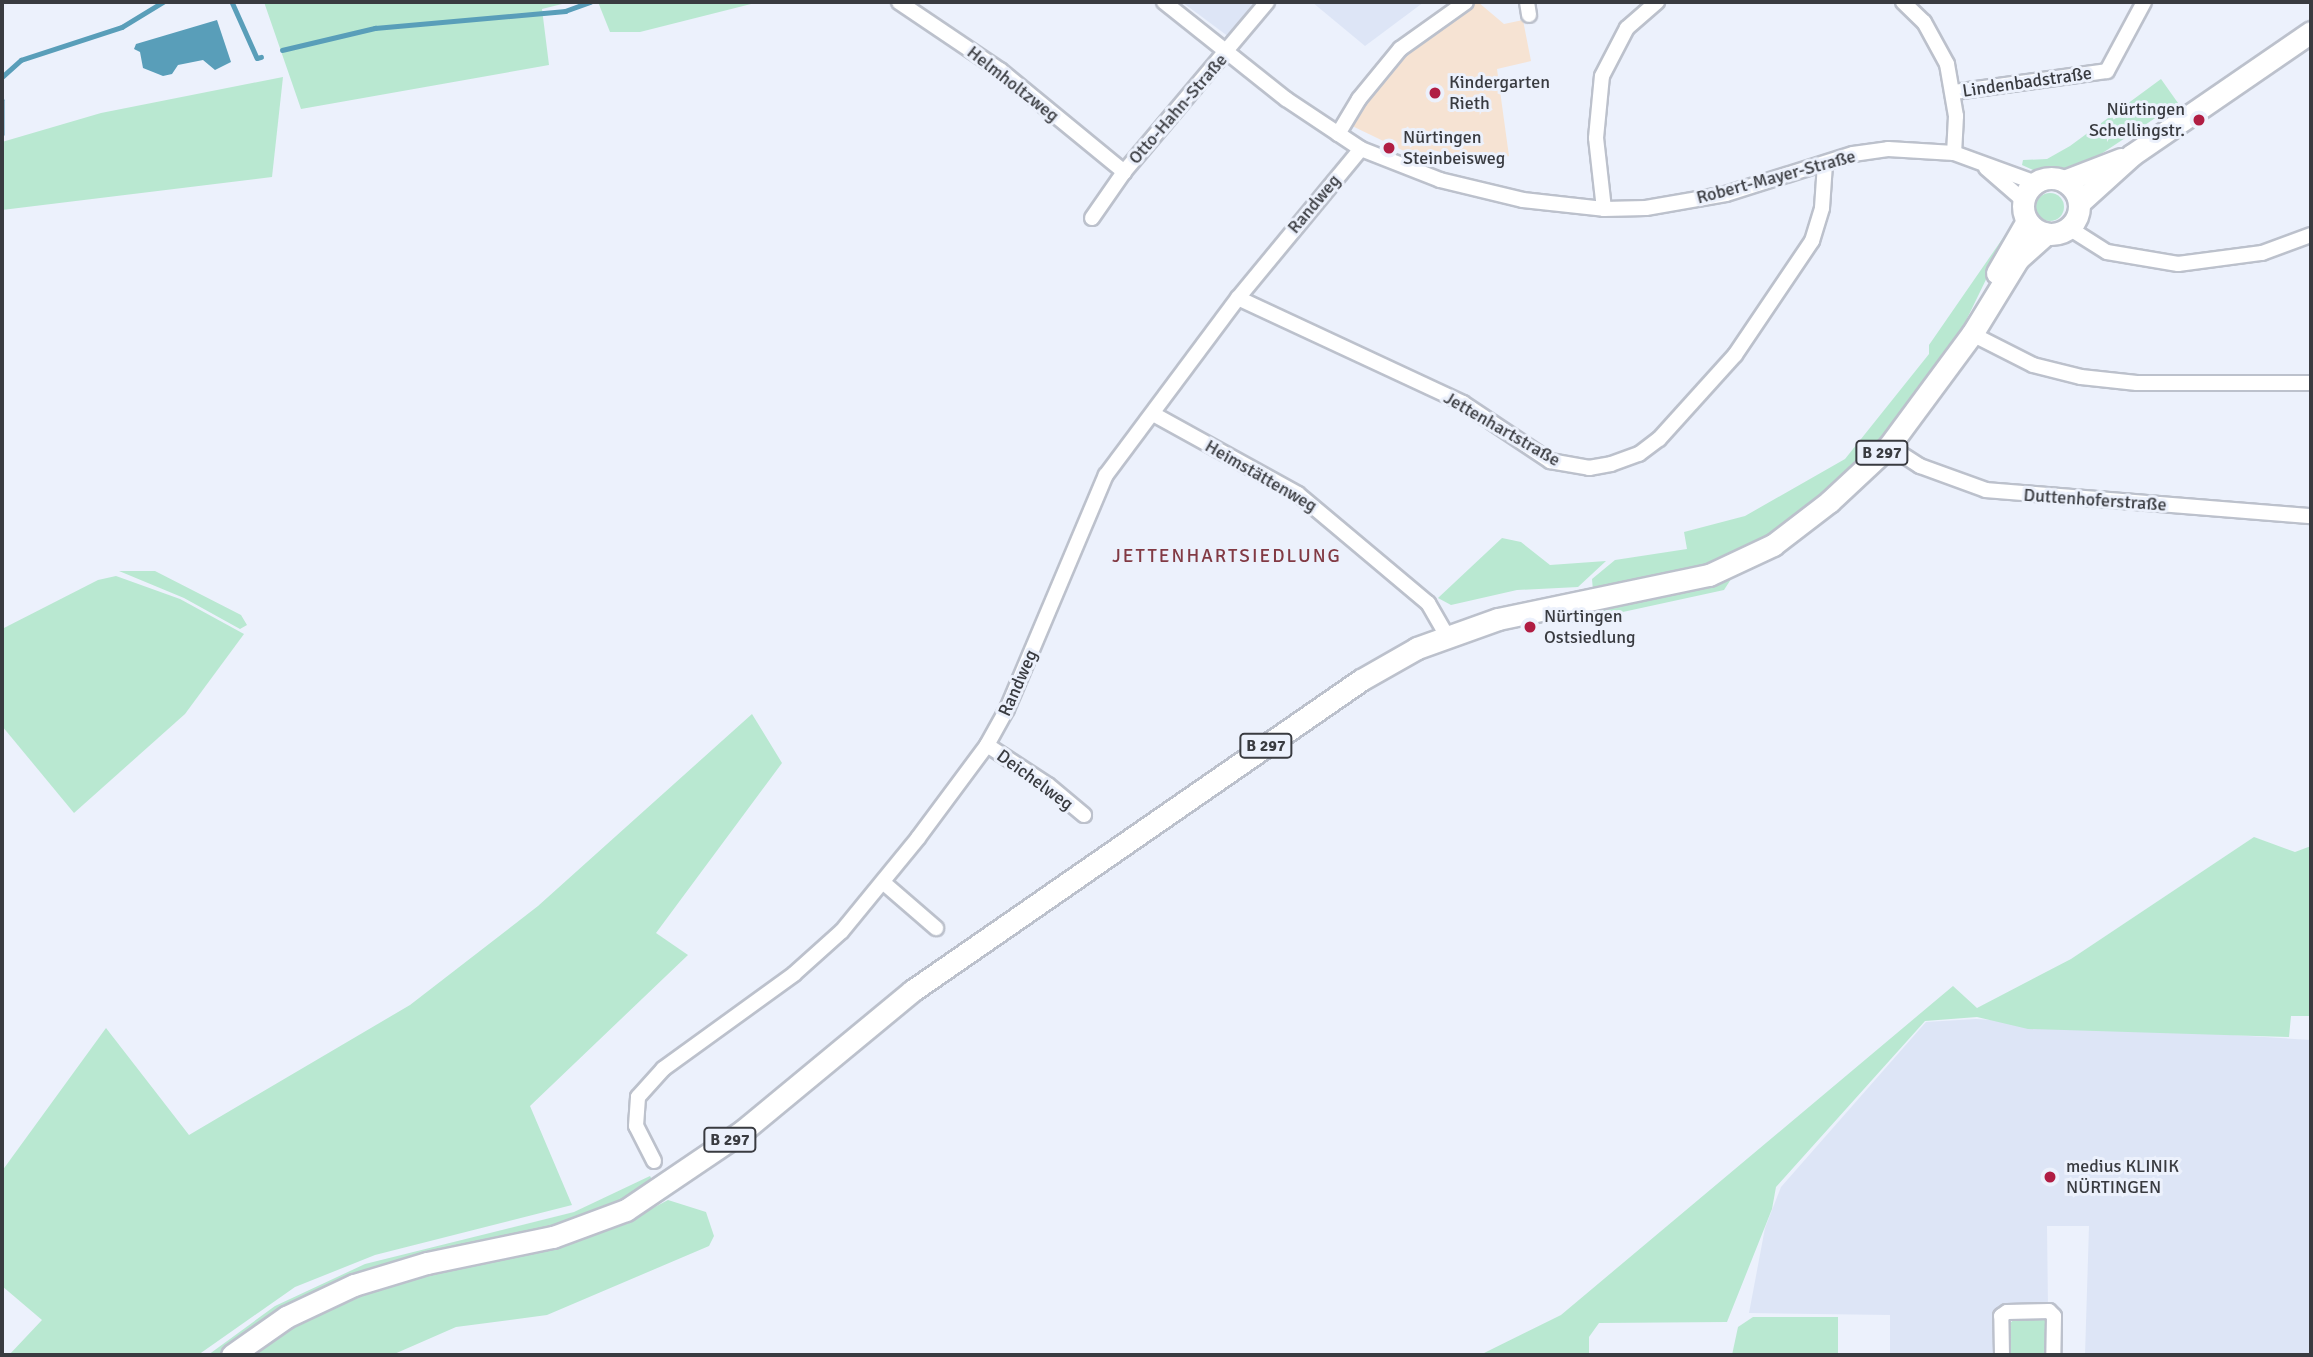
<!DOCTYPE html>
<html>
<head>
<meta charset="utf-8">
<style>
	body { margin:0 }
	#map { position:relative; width:2313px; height:1357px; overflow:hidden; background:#ecf1fc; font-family:Signika,sans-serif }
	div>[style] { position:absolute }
	.built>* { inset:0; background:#dde5f6 }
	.education>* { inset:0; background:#f6e3d3 }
	.green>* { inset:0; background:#b9e8d1 }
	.round { border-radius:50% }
	.water>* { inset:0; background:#599eb9 }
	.stream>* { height:4.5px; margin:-2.25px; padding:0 2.25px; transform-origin:2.25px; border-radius:2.25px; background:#599eb9 }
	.roads { filter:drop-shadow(2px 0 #bcc1cc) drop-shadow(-2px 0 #bcc1cc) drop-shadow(0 2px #bcc1cc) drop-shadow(0 -2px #bcc1cc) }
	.minor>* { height:14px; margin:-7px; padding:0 7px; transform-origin:7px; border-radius:7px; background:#fff }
	.primary>* { height:21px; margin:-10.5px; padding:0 10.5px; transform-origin:10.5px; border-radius:10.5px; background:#fff }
	.primary>.ring { margin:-10.5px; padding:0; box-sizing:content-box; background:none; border:21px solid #fff; border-radius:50% }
	.dots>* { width:19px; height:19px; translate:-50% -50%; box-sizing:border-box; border:4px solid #ecf1fc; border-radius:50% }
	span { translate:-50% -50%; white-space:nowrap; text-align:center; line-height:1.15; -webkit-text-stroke:6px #ecf1fc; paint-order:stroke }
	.shield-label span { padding:2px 5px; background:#ecf1fc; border:2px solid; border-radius:5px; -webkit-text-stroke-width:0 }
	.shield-label { font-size:16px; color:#393b40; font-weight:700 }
	.street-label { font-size:18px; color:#393b40 }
	.poi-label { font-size:18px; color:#393b40 }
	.left { translate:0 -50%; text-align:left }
	.right { translate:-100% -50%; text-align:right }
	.neighbourhood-label { font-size:19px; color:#823a44; letter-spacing:2px }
	.frame { position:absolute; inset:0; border:4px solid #393b40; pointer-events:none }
</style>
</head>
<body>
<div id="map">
	<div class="built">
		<i style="clip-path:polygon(1182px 2px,1254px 2px,1229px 37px)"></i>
		<i style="clip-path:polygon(1312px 2px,1424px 2px,1365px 46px)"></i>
		<i style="clip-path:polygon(1976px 1019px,2311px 1040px,2311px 1355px,2085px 1355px,2089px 1226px,2047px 1226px,2048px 1307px,1995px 1308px,1995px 1355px,1890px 1355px,1890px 1315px,1749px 1313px,1765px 1228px,1781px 1187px,1926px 1022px)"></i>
	</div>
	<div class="education">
		<i style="clip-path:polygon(1471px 2px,1478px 2px,1504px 24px,1523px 20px,1531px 61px,1497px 69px,1509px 156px,1493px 163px,1432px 150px,1427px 162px,1348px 124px,1409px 46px)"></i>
	</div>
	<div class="green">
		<i style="clip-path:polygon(264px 2px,570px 2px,542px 9px,549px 65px,301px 109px)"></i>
		<i style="clip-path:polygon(598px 2px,759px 2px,640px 32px,610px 32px)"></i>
		<i style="clip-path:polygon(283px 77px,272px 177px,2px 210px,2px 142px,101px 113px)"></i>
		<i style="clip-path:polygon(2161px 79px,2178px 103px,2101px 154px,2074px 170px,2033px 170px,2022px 165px,2023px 160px,2047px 159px,2070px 146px)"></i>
		<i class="round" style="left:2036px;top:193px;width:28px;height:28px"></i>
		<i style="clip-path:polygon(2014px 222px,1960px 333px,1897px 420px,1867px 455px,1792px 522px,1731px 561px,1593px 591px,1592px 579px,1615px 560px,1687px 549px,1684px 532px,1745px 516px,1845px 459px,1929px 354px,1929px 345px)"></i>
		<i style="clip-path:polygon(1502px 538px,1521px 542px,1550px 565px,1606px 561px,1578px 587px,1517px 590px,1451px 605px,1438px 598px)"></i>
		<i style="clip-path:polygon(119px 571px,155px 571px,241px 615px,247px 625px,240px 629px,184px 598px)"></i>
		<i style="clip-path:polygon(116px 576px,180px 599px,244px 634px,185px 714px,74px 813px,2px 726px,2px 629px,98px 580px)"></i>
		<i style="clip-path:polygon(1733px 576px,1724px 590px,1563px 625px,1562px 618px,1597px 607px,1669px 594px)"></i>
		<i style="clip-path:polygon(752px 714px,782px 763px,656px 933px,688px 955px,530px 1106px,572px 1205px,375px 1255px,295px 1287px,198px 1355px,9px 1355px,42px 1320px,2px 1286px,2px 1171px,106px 1028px,189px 1135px,410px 1005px,538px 906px)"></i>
		<i style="clip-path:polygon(2254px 837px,2295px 852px,2311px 846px,2311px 1016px,2291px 1016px,2289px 1037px,2028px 1029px,1977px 1017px,1925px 1021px,1776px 1187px,1772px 1209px,1727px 1322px,1599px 1323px,1589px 1337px,1589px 1355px,1480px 1355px,1561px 1315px,1953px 986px,1977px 1008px,2071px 959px)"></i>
		<i style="clip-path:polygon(650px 1176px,653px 1181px,643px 1193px,573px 1223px,432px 1254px,239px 1340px,220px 1355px,208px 1355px,275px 1306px,365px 1264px,574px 1212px)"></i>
		<i style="clip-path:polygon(668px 1200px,706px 1212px,714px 1236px,709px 1246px,547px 1315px,456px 1327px,392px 1355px,253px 1355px,281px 1334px,341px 1302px,404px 1278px,568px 1244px,619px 1226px)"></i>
		<i style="clip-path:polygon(1753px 1317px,1838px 1317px,1838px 1355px,1732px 1355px,1738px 1327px)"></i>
		<i style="clip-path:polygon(2017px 1317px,2044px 1318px,2050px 1325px,2049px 1355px,2009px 1355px,2010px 1323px)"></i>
	</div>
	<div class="water">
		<i style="clip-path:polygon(217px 20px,231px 62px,215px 70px,203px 60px,178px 65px,172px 74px,163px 76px,143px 68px,140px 52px,134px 49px,136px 44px)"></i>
	</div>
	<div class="stream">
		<i style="left:232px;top:2px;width:61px;rotate:65.9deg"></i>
		<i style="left:257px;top:58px;width:4px;rotate:-14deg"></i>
		<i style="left:282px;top:50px;width:96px;rotate:-13.3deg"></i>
		<i style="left:375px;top:28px;width:191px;rotate:-5.1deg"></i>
		<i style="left:565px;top:11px;width:27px;rotate:-20deg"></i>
		<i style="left:2px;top:77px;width:25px;rotate:-42deg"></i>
		<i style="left:21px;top:60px;width:106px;rotate:-18.1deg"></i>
		<i style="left:122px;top:27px;width:48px;rotate:-31.4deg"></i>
		<i style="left:2px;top:100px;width:34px;rotate:90deg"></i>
	</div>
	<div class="roads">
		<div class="minor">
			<i style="left:899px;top:2px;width:122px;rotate:34deg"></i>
			<i style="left:1000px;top:70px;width:161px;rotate:39.4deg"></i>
			<i style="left:1164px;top:2px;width:156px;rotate:38.5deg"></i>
			<i style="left:1286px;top:99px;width:90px;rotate:33.7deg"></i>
			<i style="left:1361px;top:149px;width:85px;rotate:21.4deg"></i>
			<i style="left:1440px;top:180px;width:85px;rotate:13.5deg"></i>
			<i style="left:1523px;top:200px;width:81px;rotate:6.3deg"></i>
			<i style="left:1604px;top:209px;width:42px;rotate:-1.4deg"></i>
			<i style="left:1646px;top:208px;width:81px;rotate:-9.9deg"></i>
			<i style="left:1726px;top:194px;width:133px;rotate:-17.5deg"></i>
			<i style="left:1853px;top:154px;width:35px;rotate:-8deg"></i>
			<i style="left:1888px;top:149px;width:66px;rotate:3.5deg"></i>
			<i style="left:1954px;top:153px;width:87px;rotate:20.1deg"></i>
			<i style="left:1527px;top:2px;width:13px;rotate:81deg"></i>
			<i style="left:1903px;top:2px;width:29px;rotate:44deg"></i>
			<i style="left:1924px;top:22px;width:48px;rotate:61.3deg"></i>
			<i style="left:1947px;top:64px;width:53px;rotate:80.2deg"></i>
			<i style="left:1956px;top:116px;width:37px;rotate:93deg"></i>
			<i style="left:1954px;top:92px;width:154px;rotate:-7.8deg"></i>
			<i style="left:2107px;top:71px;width:78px;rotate:-61.8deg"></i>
			<i style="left:1338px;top:134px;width:41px;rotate:-59deg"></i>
			<i style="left:1359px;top:99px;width:65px;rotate:-50.6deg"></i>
			<i style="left:1400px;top:49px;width:81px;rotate:-35.5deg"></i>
			<i style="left:1986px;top:168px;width:50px;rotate:41deg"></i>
			<i style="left:1604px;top:209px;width:71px;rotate:-96.4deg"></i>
			<i style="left:1596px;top:138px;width:62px;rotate:-84.5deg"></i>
			<i style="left:1602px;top:76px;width:54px;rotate:-62.5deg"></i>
			<i style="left:1627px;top:28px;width:40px;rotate:-41deg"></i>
			<i style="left:1092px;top:218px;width:56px;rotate:-55.2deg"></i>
			<i style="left:1124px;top:172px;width:222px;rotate:-49.9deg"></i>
			<i style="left:2069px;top:228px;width:45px;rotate:32.3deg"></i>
			<i style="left:2107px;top:252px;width:72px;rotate:9.6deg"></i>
			<i style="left:2178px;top:264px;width:85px;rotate:-7.5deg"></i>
			<i style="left:2262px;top:253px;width:52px;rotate:-20.2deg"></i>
			<i style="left:1238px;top:298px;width:248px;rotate:25deg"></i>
			<i style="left:1463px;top:403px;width:105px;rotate:33.7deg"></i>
			<i style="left:1550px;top:461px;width:40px;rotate:10deg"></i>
			<i style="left:1589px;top:468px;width:22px;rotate:-10deg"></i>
			<i style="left:1611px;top:464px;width:30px;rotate:-20deg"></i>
			<i style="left:1639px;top:454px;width:25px;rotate:-37deg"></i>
			<i style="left:1659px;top:439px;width:113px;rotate:-47.9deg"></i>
			<i style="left:1735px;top:355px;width:138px;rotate:-56deg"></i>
			<i style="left:1812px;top:241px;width:34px;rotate:-73deg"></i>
			<i style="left:1822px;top:208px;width:44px;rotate:-86.1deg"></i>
			<i style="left:1972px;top:334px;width:68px;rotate:26.9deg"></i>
			<i style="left:2033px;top:365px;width:49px;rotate:14deg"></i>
			<i style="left:2081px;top:377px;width:56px;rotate:6.1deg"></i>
			<i style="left:2137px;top:383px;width:174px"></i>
			<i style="left:1155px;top:415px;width:163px;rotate:28.9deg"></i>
			<i style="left:1298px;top:494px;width:170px;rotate:40deg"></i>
			<i style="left:1428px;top:603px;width:38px;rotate:60deg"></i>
			<i style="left:1889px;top:446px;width:37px;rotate:33deg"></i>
			<i style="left:1920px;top:466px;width:70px;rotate:20deg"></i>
			<i style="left:1986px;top:490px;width:326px;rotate:4.6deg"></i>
			<i style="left:987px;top:745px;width:73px;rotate:33.3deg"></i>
			<i style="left:1048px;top:785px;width:47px;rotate:39.8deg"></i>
			<i style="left:884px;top:883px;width:69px;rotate:40.9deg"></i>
			<i style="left:654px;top:1161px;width:39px;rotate:-117deg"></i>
			<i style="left:636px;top:1126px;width:29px;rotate:-86deg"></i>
			<i style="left:638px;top:1097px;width:38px;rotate:-48deg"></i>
			<i style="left:663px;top:1069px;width:162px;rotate:-35.9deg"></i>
			<i style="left:794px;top:974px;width:64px;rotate:-41.9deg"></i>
			<i style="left:842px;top:931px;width:120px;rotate:-50.7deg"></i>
			<i style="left:918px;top:838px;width:116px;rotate:-53.4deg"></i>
			<i style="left:987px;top:745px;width:41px;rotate:-60.9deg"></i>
			<i style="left:1007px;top:709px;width:254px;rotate:-67.1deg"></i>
			<i style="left:1106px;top:475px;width:221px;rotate:-53.3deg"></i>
			<i style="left:1238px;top:298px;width:193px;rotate:-50.5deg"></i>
			<i style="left:2002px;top:1355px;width:39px;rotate:-91deg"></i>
			<i style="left:2001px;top:1316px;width:7px;rotate:-34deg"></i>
			<i style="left:2007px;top:1312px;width:42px;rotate:-1.4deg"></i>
			<i style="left:2049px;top:1311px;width:7px;rotate:45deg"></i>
			<i style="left:2054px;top:1316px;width:39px;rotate:91deg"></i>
		</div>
		<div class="primary">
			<i class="ring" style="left:2023px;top:178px;width:35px;height:35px"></i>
			<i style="left:2064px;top:181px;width:61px;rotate:-21.1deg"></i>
			<i style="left:2079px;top:203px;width:72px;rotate:-42.2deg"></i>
			<i style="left:2132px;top:155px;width:217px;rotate:-34.5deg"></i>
			<i style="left:1997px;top:273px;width:60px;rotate:-60deg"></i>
			<i style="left:232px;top:1355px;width:66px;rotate:-35.1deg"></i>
			<i style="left:286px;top:1317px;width:75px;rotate:-25.2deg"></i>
			<i style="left:354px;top:1285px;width:76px;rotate:-16.8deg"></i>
			<i style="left:427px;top:1263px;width:129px;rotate:-11.7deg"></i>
			<i style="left:553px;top:1237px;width:78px;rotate:-20.3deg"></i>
			<i style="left:626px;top:1210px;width:143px;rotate:-34.1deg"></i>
			<i style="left:744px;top:1130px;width:218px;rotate:-39.6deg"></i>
			<i style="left:912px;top:991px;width:546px;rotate:-34.71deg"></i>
			<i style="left:1361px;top:680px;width:64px;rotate:-29.7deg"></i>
			<i style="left:1417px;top:648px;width:86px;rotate:-19.7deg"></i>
			<i style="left:1498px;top:619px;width:216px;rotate:-11.8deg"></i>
			<i style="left:1709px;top:575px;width:71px;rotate:-25.1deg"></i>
			<i style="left:1773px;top:545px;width:71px;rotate:-37.5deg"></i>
			<i style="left:1829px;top:502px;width:82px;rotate:-43deg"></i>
			<i style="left:1889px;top:446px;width:139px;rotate:-53.5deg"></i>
			<i style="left:1972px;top:334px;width:88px;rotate:-58.5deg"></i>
			<i style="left:2018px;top:259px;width:38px;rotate:-42deg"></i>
		</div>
	</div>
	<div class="dots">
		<i style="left:1435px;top:93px;background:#b01d43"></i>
		<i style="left:2199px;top:120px;background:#b01d43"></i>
		<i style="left:1389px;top:148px;background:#b01d43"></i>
		<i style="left:1530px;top:627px;background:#b01d43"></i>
		<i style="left:2050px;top:1177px;background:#b01d43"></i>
	</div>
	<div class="shield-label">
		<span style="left:1882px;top:453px">B 297</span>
		<span style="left:1266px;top:746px">B 297</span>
		<span style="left:730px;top:1140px">B 297</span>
	</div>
	<div class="street-label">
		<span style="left:2027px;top:82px;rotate:-8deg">Lindenbadstraße</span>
		<span style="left:1013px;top:84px;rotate:38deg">Helmholtzweg</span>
		<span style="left:1178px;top:109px;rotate:-49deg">Otto-Hahn-Straße</span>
		<span style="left:1776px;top:177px;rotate:-15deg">Robert-Mayer-Straße</span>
		<span style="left:1314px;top:204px;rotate:-50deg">Randweg</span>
		<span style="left:1502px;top:429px;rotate:30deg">Jettenhartstraße</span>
		<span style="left:1261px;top:476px;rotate:30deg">Heimstättenweg</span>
		<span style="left:2095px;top:500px;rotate:4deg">Duttenhoferstraße</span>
		<span style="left:1018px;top:683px;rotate:-66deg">Randweg</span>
		<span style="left:1035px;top:780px;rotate:36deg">Deichelweg</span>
	</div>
	<div class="poi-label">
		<span class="left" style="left:1449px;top:93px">Kindergarten<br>Rieth</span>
		<span class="right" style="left:2185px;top:120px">Nürtingen<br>Schellingstr.</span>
		<span class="left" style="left:1403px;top:148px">Nürtingen<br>Steinbeisweg</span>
		<span class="left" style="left:1544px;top:627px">Nürtingen<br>Ostsiedlung</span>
		<span class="left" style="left:2066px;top:1177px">medius KLINIK<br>NÜRTINGEN</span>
	</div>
	<div class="neighbourhood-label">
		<span style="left:1227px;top:557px">JETTENHARTSIEDLUNG</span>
	</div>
	<div class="frame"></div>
</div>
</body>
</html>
